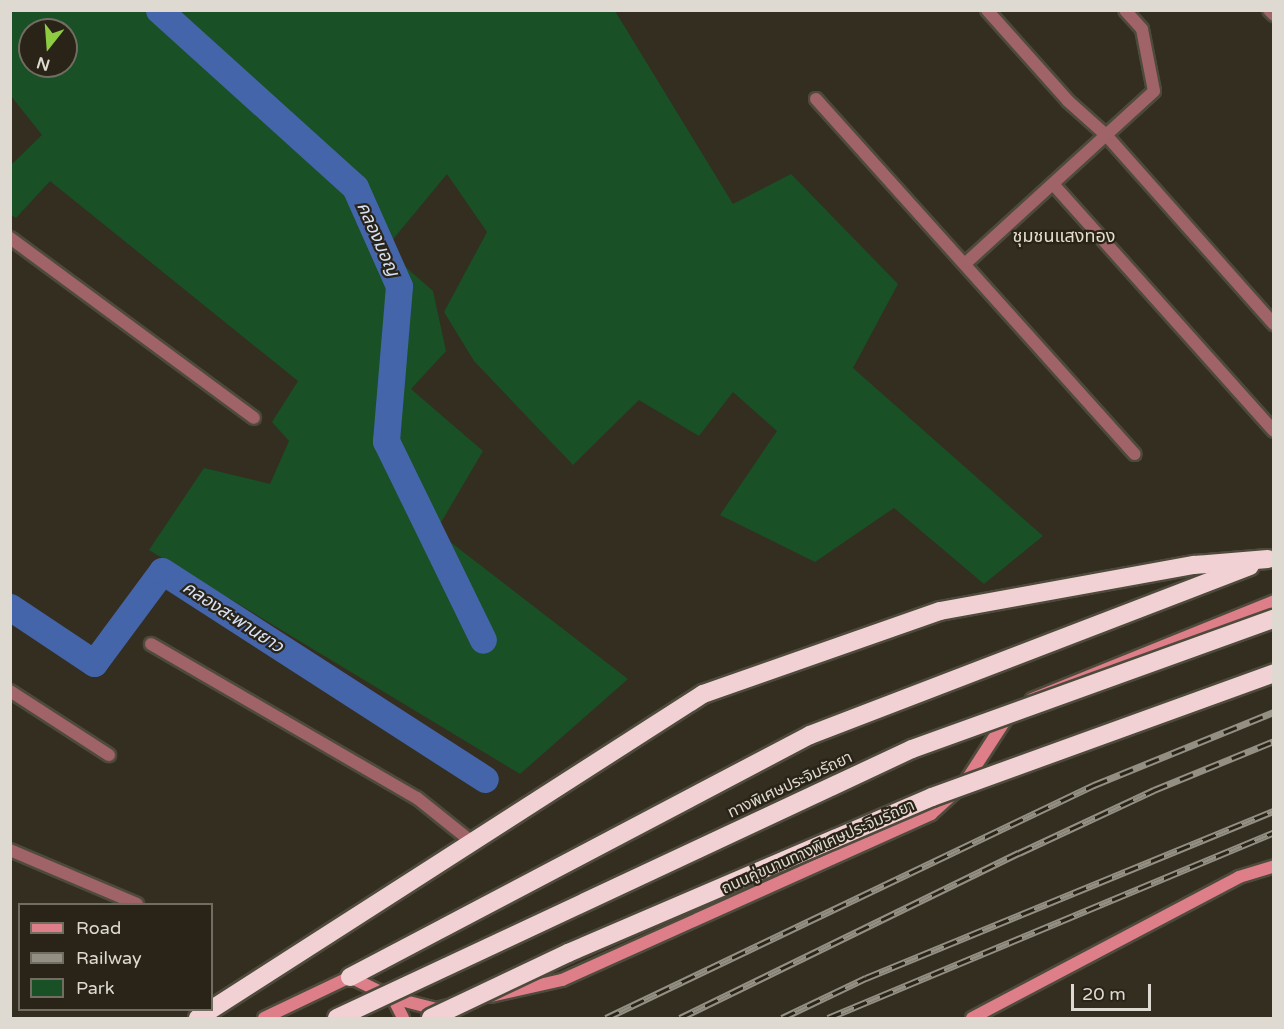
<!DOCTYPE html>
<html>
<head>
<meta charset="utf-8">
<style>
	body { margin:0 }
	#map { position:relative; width:1284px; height:1029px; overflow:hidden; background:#332e20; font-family:"Varela Round","Noto Sans Thai",sans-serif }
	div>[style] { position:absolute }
	.green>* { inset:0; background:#195026 }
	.canal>* { height:27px; margin:-13.5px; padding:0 13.5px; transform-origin:13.5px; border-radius:13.5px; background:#4465a9 }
	.roads { filter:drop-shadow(2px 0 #4e4a3c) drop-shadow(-2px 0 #4e4a3c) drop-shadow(0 2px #4e4a3c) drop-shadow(0 -2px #4e4a3c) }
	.street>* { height:12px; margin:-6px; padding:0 6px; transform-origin:6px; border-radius:6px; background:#9f6368 }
	.secondary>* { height:12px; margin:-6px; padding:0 6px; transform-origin:6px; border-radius:6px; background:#de7e88 }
	.highway>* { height:18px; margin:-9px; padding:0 9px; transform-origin:9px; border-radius:9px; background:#f1d1d3 }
	.rail>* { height:7px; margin-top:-3.5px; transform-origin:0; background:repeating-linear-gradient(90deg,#292417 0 14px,#938f83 0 28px); box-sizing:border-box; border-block:2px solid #938f83 }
	.bridges { filter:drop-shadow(2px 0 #4e4a3c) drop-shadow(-2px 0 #4e4a3c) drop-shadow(0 2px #4e4a3c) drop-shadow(0 -2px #4e4a3c) }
	.highway-bridge>* { height:18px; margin:-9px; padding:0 9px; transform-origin:9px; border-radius:9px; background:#f1d1d3 }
	span { translate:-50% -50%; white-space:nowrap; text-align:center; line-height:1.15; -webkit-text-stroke:4.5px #292417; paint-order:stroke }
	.street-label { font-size:16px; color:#dedad1 }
	.neighbourhood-label { font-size:18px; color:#e5decc }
	.water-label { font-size:18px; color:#d7e1f5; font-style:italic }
	.frame { position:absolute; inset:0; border:12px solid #dedad1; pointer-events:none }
	.legend { position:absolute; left:18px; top:903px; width:195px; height:108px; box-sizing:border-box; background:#292417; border:2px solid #716d61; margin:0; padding:8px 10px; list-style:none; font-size:18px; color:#dedad1 }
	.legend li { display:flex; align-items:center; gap:12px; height:30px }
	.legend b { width:30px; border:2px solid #716d61 }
	.north { position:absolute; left:18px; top:18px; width:60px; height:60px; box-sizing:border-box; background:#292417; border:2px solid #716d61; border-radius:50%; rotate:197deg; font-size:16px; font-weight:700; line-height:24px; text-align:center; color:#dedad1 }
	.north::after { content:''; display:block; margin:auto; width:21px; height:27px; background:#8ecd42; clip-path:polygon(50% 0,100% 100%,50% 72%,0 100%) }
	.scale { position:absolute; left:1071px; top:984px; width:80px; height:27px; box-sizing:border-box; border:3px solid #dedad1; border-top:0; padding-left:8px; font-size:18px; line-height:21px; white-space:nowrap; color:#dedad1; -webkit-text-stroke:4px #292417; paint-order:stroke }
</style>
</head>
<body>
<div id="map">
	<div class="green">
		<i style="clip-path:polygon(evenodd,10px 11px,615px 11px,733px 204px,791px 174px,898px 284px,853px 368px,1043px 536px,984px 584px,894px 508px,815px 562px,720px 515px,777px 431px,733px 392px,699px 436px,639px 400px,573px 465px,474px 361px,444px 312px,487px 232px,447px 174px,385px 249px,433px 291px,446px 351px,411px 389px,483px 451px,436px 531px,628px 679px,520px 774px,149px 550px,204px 468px,270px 484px,289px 441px,272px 422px,298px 381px,50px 181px,16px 218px,11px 215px,11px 165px,42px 135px,11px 96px,10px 11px,30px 30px,66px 30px,66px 66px,30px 66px,30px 30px)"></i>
	</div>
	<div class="canal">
		<i style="left:159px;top:10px;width:264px;rotate:42.1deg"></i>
		<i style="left:355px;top:187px;width:108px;rotate:66deg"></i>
		<i style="left:399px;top:286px;width:156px;rotate:94.8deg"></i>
		<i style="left:386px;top:441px;width:221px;rotate:64deg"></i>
		<i style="left:10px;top:607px;width:101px;rotate:33.7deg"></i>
		<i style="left:94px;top:663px;width:114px;rotate:-53.5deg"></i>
		<i style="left:162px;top:571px;width:384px;rotate:32.8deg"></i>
	</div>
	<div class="roads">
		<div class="street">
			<i style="left:987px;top:10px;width:122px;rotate:48.3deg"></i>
			<i style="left:1068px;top:101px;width:51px;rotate:41.8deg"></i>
			<i style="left:1106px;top:135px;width:253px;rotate:48.4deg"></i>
			<i style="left:1269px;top:10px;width:7px;rotate:45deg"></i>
			<i style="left:816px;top:99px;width:477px;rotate:48.1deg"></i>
			<i style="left:1053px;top:184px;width:331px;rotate:48.2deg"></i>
			<i style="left:10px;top:238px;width:303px;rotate:36.4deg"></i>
			<i style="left:967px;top:262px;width:253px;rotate:-42.4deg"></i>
			<i style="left:1154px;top:91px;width:63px;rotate:-101deg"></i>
			<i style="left:1142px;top:29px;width:25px;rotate:-132deg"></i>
			<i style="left:151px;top:644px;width:307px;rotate:30.1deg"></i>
			<i style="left:417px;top:798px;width:70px;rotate:38.7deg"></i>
			<i style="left:10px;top:691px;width:118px;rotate:32.9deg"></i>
			<i style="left:10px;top:850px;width:138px;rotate:23deg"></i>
		</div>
		<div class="secondary">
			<i style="left:1032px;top:699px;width:261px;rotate:-22deg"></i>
			<i style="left:491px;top:996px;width:73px;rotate:-12.7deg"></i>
			<i style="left:562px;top:980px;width:405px;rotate:-24.2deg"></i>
			<i style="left:931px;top:814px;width:45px;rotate:-42.3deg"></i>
			<i style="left:964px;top:784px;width:85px;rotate:-57.1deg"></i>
			<i style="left:393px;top:998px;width:22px;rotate:63deg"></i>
			<i style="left:264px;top:1018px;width:95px;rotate:-25.5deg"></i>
			<i style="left:350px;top:977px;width:48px;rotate:26deg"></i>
			<i style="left:393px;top:998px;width:44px;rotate:14.3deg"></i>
			<i style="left:436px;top:1009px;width:12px;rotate:-14deg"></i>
			<i style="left:972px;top:1018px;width:302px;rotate:-27.8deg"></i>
			<i style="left:1239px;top:877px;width:37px;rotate:-17deg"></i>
		</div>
		<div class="highway">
			<i style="left:350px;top:977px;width:520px;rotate:-27.75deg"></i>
			<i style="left:810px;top:735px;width:471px;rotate:-21deg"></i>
			<i style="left:198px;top:1018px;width:600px;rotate:-32.68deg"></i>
			<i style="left:703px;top:694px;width:251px;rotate:-19.3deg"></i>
			<i style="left:940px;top:611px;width:258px;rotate:-10.3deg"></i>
			<i style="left:1194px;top:565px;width:74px;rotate:-4.6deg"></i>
		</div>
	</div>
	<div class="rail">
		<i style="left:606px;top:1018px;width:541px;rotate:-25.52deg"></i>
		<i style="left:1094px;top:785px;width:194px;rotate:-22.1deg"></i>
		<i style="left:680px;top:1018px;width:377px;rotate:-26deg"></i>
		<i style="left:1019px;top:853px;width:149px;rotate:-25deg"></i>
		<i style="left:1154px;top:790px;width:130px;rotate:-22.2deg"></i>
		<i style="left:782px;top:1018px;width:93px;rotate:-25.5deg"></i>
		<i style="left:866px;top:978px;width:441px;rotate:-22.3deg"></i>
		<i style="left:828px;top:1018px;width:483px;rotate:-22.6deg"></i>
	</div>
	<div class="bridges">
		<div class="highway-bridge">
			<i style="left:337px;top:1018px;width:635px;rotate:-25.07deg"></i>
			<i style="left:912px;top:749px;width:385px;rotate:-19.8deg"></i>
			<i style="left:431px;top:1018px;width:152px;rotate:-25.4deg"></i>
			<i style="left:568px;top:953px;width:396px;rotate:-23.2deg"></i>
			<i style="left:932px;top:797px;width:364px;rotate:-19.9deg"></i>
		</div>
	</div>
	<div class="street-label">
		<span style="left:790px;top:785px;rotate:-25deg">ทางพิเศษประจิมรัถยา</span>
		<span style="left:818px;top:847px;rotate:-24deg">ถนนคู่ขนานทางพิเศษประจิมรัถยา</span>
	</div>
	<div class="neighbourhood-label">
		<span style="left:1064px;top:236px">ชุมชนแสงทอง</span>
	</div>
	<div class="water-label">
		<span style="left:378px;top:239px;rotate:66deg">คลองมอญ</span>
		<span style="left:233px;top:617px;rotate:33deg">คลองสะพานยาว</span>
	</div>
	<div class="frame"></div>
	<ul class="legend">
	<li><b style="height:8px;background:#de7e88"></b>Road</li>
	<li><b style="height:8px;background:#938f83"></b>Railway</li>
	<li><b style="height:16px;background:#195026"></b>Park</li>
	</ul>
	<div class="north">N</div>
	<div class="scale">20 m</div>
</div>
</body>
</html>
